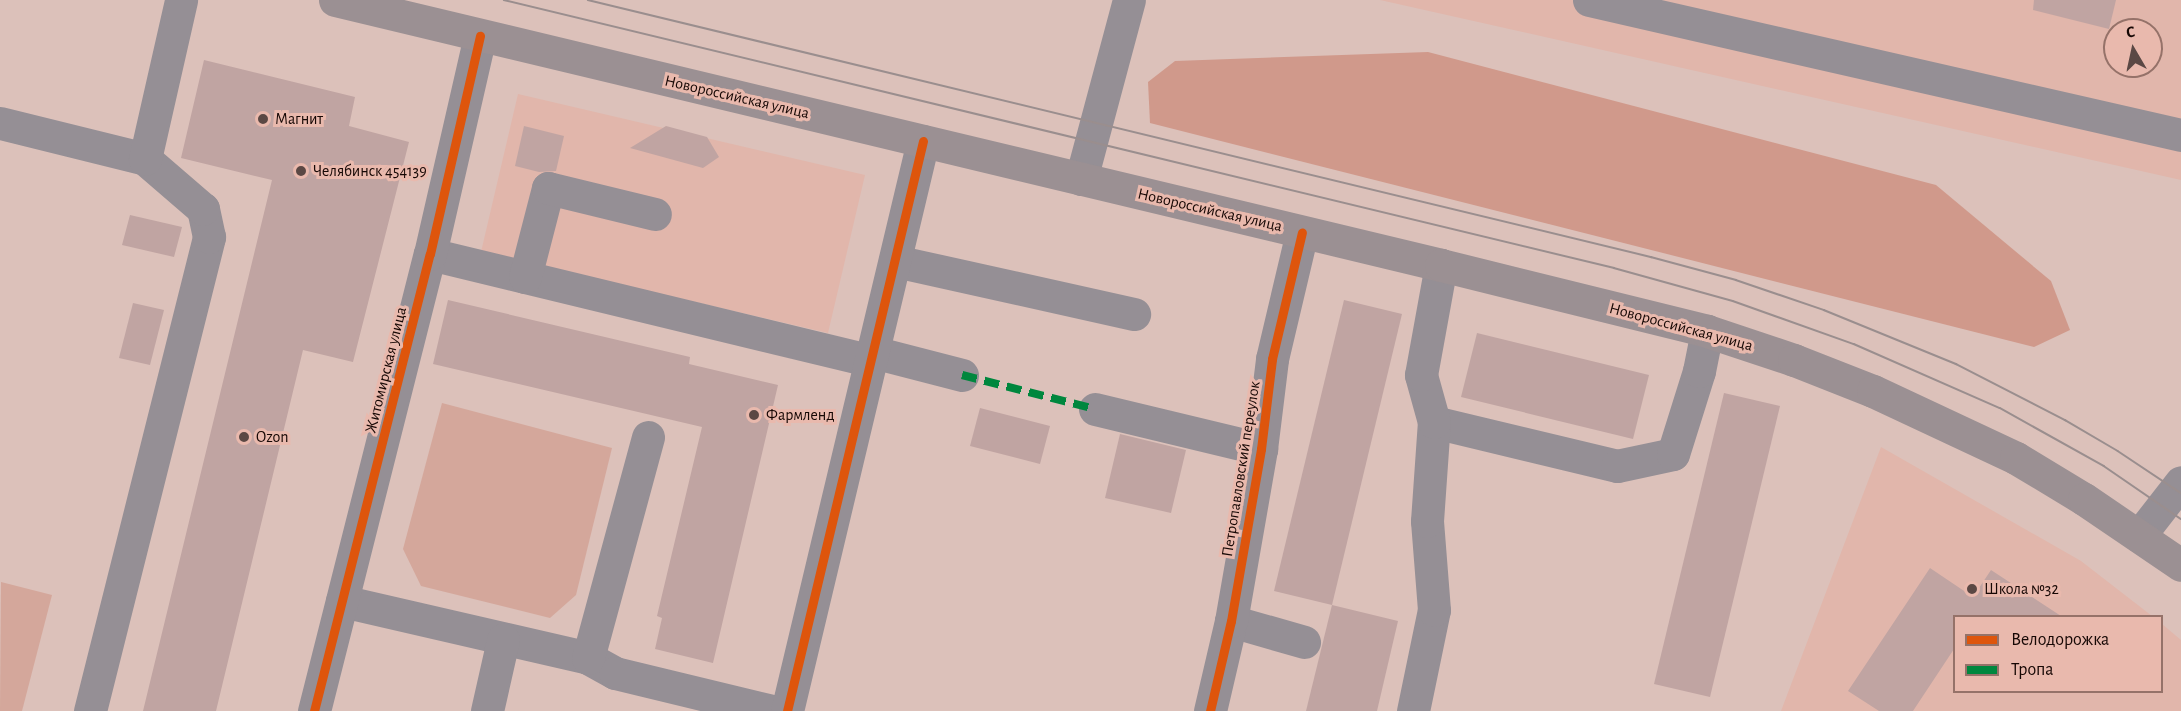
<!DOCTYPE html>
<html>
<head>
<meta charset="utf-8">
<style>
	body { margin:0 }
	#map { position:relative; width:2181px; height:711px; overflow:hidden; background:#dcc1ba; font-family:"Alegreya Sans",sans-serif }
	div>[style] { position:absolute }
	.built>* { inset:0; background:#e1b6ab }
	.green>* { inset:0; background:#d4a79b }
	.forest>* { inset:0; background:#d0998b }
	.building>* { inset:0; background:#c0a4a2 }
	.minor>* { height:33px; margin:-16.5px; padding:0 16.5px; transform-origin:16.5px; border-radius:16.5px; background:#958f95 }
	.major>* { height:33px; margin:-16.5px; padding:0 16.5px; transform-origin:16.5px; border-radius:16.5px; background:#9b9093 }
	.tram>* { height:1.5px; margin:-0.75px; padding:0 0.75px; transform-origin:0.75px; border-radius:0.75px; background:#9a8e8e }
	.quiet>* { height:8px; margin-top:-4px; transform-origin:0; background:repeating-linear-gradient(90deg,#00873e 0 15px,transparent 0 23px) }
	.cycleway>* { height:9px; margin:-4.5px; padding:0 4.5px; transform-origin:4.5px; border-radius:4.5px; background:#de550c }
	.dots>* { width:16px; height:16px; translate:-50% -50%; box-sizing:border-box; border:3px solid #e9b9ad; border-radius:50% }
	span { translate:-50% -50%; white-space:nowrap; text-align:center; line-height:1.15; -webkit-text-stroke:6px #e9b9ad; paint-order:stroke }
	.street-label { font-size:16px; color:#160704 }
	.poi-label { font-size:16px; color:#160704 }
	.left { translate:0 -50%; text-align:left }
	.legend { position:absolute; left:1953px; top:615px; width:210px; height:78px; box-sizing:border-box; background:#e9b9ad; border:2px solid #957269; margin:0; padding:8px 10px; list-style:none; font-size:18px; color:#160704 }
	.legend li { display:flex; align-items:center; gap:12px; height:30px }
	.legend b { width:30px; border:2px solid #957269 }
	.north { position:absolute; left:2103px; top:18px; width:60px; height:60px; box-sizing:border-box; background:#e9b9ad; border:2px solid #957269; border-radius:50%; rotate:351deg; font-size:16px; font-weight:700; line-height:24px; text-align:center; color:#160704 }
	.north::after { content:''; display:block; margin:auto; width:21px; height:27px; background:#5b4844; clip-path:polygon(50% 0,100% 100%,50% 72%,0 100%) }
</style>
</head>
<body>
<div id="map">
	<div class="built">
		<i style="clip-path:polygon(evenodd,1380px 0,2181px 0,2181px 180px,1380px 0,2115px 30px,2151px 30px,2151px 66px,2115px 66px,2115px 30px)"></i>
		<i style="clip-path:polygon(518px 94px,865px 175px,828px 333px,481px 252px)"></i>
		<i style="clip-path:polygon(1881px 447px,2081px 561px,2152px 616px,1954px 616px,1954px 692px,2162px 692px,2162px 624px,2181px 640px,2181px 711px,1781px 711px)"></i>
	</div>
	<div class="green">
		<i style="clip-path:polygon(442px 403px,612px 448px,576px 595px,550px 618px,421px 586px,403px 549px)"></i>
		<i style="clip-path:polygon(1px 582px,52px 595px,22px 711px,0 711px)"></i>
	</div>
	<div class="forest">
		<i style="clip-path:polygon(1428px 52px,1936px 185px,2051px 281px,2070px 330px,2034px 347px,1150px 123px,1148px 82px,1175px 61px)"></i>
	</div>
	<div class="building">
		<i style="clip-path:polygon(2034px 0,2116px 0,2109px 29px,2033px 10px)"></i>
		<i style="clip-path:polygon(204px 60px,355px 97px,349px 126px,409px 142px,353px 362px,303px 350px,216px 711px,143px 711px,272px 180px,181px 158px)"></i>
		<i style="clip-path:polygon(524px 126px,564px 136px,556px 171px,539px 172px,515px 166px)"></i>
		<i style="clip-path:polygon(666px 126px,707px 137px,719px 157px,703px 168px,630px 148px)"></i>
		<i style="clip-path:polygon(130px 215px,182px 227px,174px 257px,122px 245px)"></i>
		<i style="clip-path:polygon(448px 300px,690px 357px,689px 364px,778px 385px,713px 663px,655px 649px,662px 618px,657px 616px,702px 427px,433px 364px)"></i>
		<i style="clip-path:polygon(1344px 300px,1402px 314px,1332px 605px,1274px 591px)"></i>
		<i style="clip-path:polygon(133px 303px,164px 310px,150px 365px,119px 358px)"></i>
		<i style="clip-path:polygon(1477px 333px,1649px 375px,1633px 439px,1461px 397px)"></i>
		<i style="clip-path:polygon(1724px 393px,1780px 406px,1710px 697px,1654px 684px)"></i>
		<i style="clip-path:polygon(980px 408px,1050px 426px,1040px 464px,970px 446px)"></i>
		<i style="clip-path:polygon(1120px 434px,1186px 450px,1171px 513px,1105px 498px)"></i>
		<i style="clip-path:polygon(1930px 568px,1973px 597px,1991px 570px,2061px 616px,1954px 616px,1954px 649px,1913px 711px,1879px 711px,1848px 691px)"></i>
		<i style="clip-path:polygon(1332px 605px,1398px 621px,1377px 711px,1306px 711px)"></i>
	</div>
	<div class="minor">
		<i style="left:1589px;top:0;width:607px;rotate:12.85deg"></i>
		<i style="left:0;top:123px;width:149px;rotate:13.9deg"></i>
		<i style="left:1081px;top:179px;width:185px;rotate:-75deg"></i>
		<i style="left:430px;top:254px;width:454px;rotate:13.6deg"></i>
		<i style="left:895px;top:261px;width:245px;rotate:12.5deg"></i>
		<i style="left:525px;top:277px;width:92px;rotate:-75.5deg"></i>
		<i style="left:548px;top:188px;width:110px;rotate:13.7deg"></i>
		<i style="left:873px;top:352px;width:92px;rotate:14.5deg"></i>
		<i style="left:1095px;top:409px;width:171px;rotate:13.5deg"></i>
		<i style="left:1434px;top:422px;width:188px;rotate:13.5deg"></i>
		<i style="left:1617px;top:466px;width:57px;rotate:-12.1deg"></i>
		<i style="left:1673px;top:454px;width:87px;rotate:-72.6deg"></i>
		<i style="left:1699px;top:371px;width:41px;rotate:-78.7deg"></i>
		<i style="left:2139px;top:536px;width:68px;rotate:-52.1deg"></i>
		<i style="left:342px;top:601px;width:253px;rotate:13deg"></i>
		<i style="left:588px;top:658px;width:31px;rotate:29deg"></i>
		<i style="left:615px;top:673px;width:162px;rotate:13.6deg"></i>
		<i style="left:1231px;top:621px;width:76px;rotate:16deg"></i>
		<i style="left:588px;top:658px;width:229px;rotate:-74.8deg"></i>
		<i style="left:90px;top:711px;width:489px;rotate:-75.9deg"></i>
		<i style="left:209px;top:237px;width:29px;rotate:-102deg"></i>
		<i style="left:203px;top:209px;width:77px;rotate:-139.2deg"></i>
		<i style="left:145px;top:159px;width:163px;rotate:-77.2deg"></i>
		<i style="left:314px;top:711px;width:471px;rotate:-75.8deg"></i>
		<i style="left:430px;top:254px;width:224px;rotate:-77.1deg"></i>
		<i style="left:487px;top:711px;width:73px;rotate:-77.3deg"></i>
		<i style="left:787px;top:711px;width:586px;rotate:-76.58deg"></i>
		<i style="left:1210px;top:711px;width:92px;rotate:-76.9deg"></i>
		<i style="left:1231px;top:621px;width:175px;rotate:-80.1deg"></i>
		<i style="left:1261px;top:449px;width:91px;rotate:-83deg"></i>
		<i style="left:1272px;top:359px;width:130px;rotate:-76.7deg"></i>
		<i style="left:1413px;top:711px;width:103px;rotate:-78.3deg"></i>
		<i style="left:1434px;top:610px;width:89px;rotate:-94.5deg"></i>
		<i style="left:1427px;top:521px;width:99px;rotate:-86deg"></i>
		<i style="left:1434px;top:422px;width:49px;rotate:-105.5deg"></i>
		<i style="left:1421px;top:375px;width:112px;rotate:-79.7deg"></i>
	</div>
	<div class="major">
		<i style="left:335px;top:0;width:1137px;rotate:13.47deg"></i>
		<i style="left:1441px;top:265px;width:274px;rotate:13.9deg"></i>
		<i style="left:1707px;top:331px;width:92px;rotate:18.4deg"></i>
		<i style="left:1794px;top:360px;width:85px;rotate:21.4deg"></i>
		<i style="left:1873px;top:391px;width:158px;rotate:25.1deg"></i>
		<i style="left:2016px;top:458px;width:79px;rotate:31.1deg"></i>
		<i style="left:2084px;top:499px;width:117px;rotate:34.2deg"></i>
	</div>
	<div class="tram">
		<i style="left:504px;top:0;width:1142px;rotate:13.57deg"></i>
		<i style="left:1614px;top:268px;width:123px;rotate:15.5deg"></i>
		<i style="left:1733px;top:301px;width:128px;rotate:19.6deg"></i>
		<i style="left:1854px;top:344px;width:159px;rotate:23.7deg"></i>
		<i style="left:2000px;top:408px;width:119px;rotate:29.1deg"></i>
		<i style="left:2104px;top:466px;width:93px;rotate:34.5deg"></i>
		<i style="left:588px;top:0;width:1094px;rotate:13.59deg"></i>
		<i style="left:1651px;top:257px;width:88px;rotate:15.1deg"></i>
		<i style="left:1736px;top:280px;width:93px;rotate:18.8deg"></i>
		<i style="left:1824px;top:310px;width:143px;rotate:22.2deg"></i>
		<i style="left:1956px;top:364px;width:123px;rotate:27.2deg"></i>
		<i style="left:2065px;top:420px;width:61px;rotate:30.3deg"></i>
		<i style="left:2118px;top:451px;width:76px;rotate:33.7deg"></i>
	</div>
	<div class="quiet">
		<i style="left:962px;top:375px;width:137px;rotate:14.3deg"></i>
	</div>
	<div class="cycleway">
		<i style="left:314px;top:711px;width:471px;rotate:-75.8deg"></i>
		<i style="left:430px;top:254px;width:224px;rotate:-77.1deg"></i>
		<i style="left:787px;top:711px;width:586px;rotate:-76.58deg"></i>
		<i style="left:1210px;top:711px;width:92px;rotate:-76.9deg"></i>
		<i style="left:1231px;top:621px;width:175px;rotate:-80.1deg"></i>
		<i style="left:1261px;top:449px;width:91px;rotate:-83deg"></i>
		<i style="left:1272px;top:359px;width:130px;rotate:-76.7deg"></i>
	</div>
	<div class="dots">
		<i style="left:263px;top:119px;background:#5b4844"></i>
		<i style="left:301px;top:171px;background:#5b4844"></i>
		<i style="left:754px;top:415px;background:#5b4844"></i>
		<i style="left:244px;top:437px;background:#5b4844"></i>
		<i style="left:1972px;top:589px;background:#5b4844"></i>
	</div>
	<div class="street-label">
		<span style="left:737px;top:97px;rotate:13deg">Новороссийская улица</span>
		<span style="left:1210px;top:210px;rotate:13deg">Новороссийская улица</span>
		<span style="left:1681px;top:327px;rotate:15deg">Новороссийская улица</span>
		<span style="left:386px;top:370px;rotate:-76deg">Житомирская улица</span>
		<span style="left:1241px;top:469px;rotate:-81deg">Петропавловский переулок</span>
	</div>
	<div class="poi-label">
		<span class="left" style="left:275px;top:119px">Магнит</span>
		<span class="left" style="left:313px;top:171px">Челябинск 454139</span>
		<span class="left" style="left:766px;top:415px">Фармленд</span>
		<span class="left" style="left:256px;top:437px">Ozon</span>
		<span class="left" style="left:1984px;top:589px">Школа №32</span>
	</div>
	<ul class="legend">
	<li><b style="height:8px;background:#de550c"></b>Велодорожка</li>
	<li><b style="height:8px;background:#00873e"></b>Тропа</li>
	</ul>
	<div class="north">С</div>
</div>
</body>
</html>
